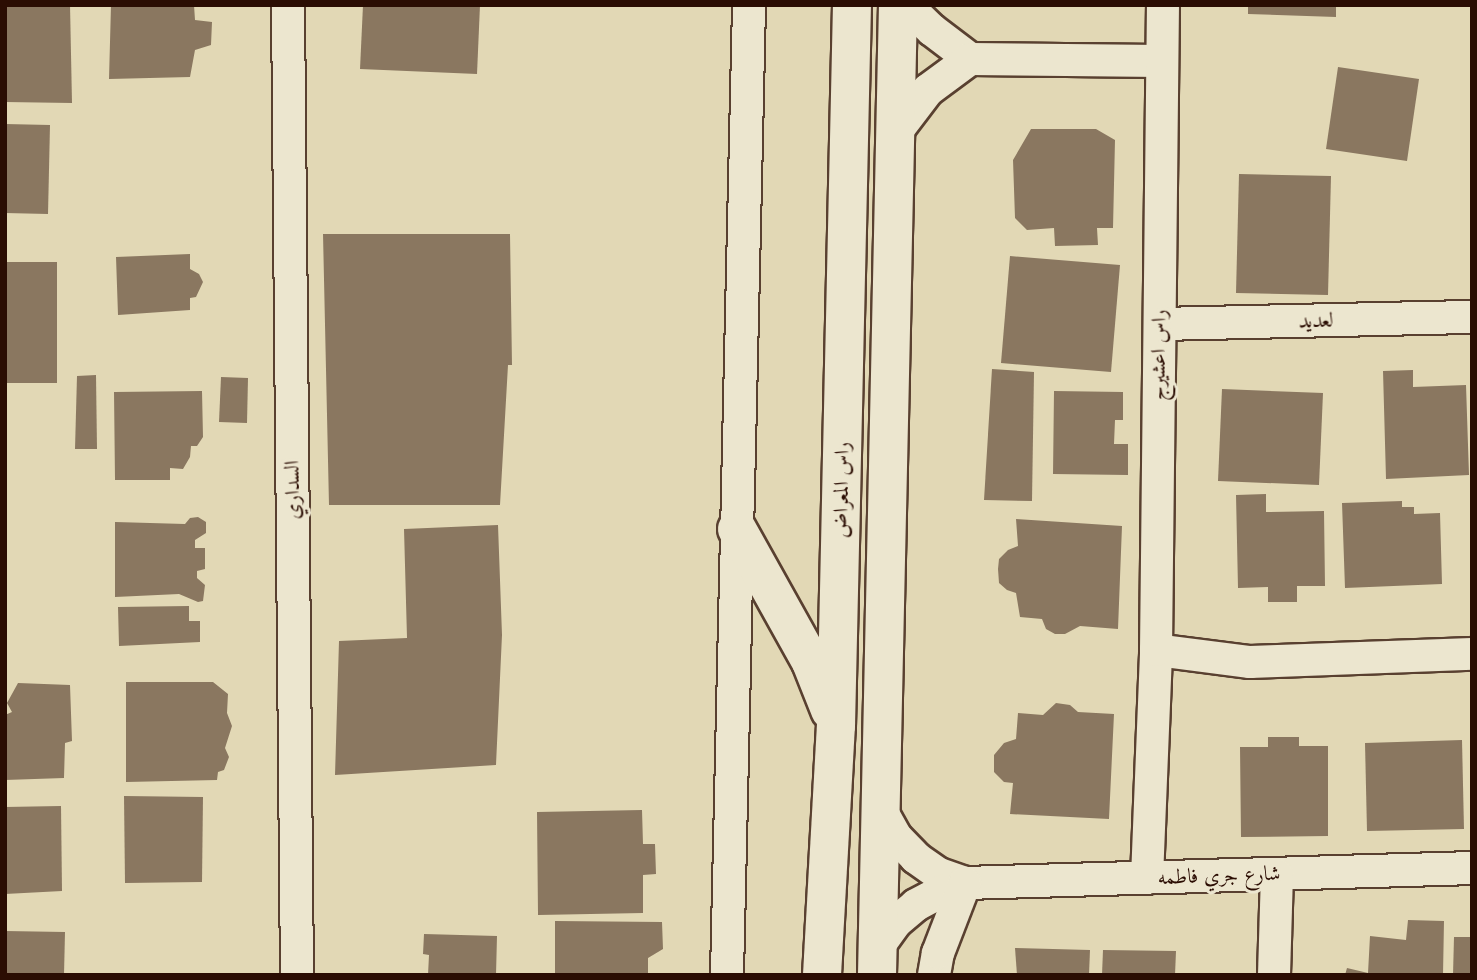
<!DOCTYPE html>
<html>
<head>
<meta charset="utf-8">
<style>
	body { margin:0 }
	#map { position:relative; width:1477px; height:980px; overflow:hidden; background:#e2d8b5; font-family:Cardo,Amiri,serif }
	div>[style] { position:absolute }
	.building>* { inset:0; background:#8a7760 }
	.roads { filter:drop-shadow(2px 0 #594030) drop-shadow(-2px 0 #594030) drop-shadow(0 2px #594030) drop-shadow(0 -2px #594030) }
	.minor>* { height:32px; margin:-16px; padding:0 16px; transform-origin:16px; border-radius:16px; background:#ece6cf }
	.tertiary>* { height:38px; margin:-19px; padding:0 19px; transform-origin:19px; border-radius:19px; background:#ece6cf }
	span { translate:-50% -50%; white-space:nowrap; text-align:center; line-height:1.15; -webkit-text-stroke:6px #ece6cf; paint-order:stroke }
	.street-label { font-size:21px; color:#2b0d03 }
	.frame { position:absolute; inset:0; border:7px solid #2b0d03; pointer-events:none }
</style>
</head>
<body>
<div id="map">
	<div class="building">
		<i style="clip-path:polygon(5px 5px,70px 5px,72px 103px,5px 102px)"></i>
		<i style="clip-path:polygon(111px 5px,194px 5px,195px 20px,212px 22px,211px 45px,195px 50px,190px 77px,109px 79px)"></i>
		<i style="clip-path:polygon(363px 5px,480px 5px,477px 74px,360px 69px)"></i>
		<i style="clip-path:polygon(1248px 5px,1336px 5px,1336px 17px,1248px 14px)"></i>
		<i style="clip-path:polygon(1338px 67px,1419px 79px,1407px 161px,1326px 149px)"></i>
		<i style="clip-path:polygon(5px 124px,50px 125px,48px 214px,5px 213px)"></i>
		<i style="clip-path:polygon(1031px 129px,1096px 129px,1115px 140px,1113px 228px,1097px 228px,1098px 245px,1055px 246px,1054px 228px,1027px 230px,1015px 218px,1013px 160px)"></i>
		<i style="clip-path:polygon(1239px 174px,1331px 176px,1328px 295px,1236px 293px)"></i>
		<i style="clip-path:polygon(323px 234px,510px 234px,512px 365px,508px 365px,500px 505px,329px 505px)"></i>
		<i style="clip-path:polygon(190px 254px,190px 269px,199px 274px,203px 282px,196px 297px,190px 298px,190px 310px,118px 315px,116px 257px)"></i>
		<i style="clip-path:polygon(1010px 256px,1120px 265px,1111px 372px,1001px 363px)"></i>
		<i style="clip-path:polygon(5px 262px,57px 262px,57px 383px,5px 383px)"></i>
		<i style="clip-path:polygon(992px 369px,1034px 372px,1032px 501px,984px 500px)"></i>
		<i style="clip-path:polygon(1413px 370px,1413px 387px,1466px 385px,1469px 475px,1386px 479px,1383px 371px)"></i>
		<i style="clip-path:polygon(96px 375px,97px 449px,75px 449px,77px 376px)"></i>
		<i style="clip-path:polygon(221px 377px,248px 378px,247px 423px,219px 422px)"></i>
		<i style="clip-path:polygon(1222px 389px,1323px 393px,1319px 485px,1218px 481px)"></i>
		<i style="clip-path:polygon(202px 391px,203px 437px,197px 446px,191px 446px,190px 457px,183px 469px,170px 468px,170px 480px,115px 480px,114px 392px)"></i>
		<i style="clip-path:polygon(1054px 391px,1123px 392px,1123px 420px,1115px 420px,1114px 444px,1128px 444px,1128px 475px,1053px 474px)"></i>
		<i style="clip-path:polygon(1266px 494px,1266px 512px,1324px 511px,1325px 586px,1297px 586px,1297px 602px,1268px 602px,1268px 587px,1238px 588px,1236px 495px)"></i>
		<i style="clip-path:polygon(1402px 501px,1402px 507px,1414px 507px,1414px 514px,1440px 513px,1442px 584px,1345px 588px,1342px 503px)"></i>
		<i style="clip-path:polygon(198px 517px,206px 522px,206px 533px,195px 540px,195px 548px,205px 548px,205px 569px,197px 571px,197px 578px,205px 585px,203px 601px,198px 602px,179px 594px,115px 597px,115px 522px,185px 524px,190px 518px)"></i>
		<i style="clip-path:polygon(1016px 519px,1122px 526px,1118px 629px,1080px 626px,1065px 634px,1055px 634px,1046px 629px,1042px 619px,1020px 617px,1016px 593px,1007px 590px,999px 583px,998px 569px,999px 559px,1008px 550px,1018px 546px)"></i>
		<i style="clip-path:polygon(498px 525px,502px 635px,496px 765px,335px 775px,339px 641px,407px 638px,404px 529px)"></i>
		<i style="clip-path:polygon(189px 606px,189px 621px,200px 621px,200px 642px,119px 646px,118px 607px)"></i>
		<i style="clip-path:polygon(126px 682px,213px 682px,228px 694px,227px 713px,232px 726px,225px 748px,229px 757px,224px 770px,218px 772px,217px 780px,126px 782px)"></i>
		<i style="clip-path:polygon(18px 683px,70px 685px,72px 741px,65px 743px,64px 778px,5px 780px,5px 715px,12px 712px,7px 703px)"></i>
		<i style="clip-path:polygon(1056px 703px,1070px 705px,1078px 712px,1114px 714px,1109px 819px,1010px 814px,1013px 783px,1004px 782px,994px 772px,994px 755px,1004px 743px,1016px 739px,1018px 713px,1043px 715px)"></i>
		<i style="clip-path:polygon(1268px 737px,1299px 737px,1299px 746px,1328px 746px,1328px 836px,1241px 837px,1240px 747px,1268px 747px)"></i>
		<i style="clip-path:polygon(1462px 740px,1464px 829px,1367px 831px,1365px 743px)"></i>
		<i style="clip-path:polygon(124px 796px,203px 797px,202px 882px,125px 883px)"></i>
		<i style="clip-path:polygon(61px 806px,62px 891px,5px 894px,5px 807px)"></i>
		<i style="clip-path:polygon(642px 810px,643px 844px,655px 844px,656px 874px,643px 875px,643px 913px,538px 915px,537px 812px)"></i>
		<i style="clip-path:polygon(1408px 920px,1444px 921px,1443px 975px,1345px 975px,1347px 968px,1368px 973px,1370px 936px,1406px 940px)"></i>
		<i style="clip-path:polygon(555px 921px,662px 922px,663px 949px,648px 958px,648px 975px,555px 975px)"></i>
		<i style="clip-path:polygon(5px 931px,65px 932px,64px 975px,5px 975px)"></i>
		<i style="clip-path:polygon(424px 934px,497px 936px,496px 975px,428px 975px,429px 955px,423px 954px)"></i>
		<i style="clip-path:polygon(1454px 937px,1472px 937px,1472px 975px,1453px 975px)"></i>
		<i style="clip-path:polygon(1015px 948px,1090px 950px,1089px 975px,1017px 975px)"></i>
		<i style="clip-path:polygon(1103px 950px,1176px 951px,1175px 975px,1102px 975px)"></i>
	</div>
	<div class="roads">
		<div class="minor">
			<i style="left:288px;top:5px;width:970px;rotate:89.47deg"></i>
			<i style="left:906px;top:5px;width:36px;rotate:44deg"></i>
			<i style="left:932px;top:30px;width:48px;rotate:37.3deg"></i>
			<i style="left:970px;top:59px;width:191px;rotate:0.6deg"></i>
			<i style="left:896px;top:132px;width:53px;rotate:-52.7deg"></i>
			<i style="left:928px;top:90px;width:52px;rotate:-36.4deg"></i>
			<i style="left:1160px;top:324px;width:312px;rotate:-1.3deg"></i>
			<i style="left:1156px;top:650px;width:95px;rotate:7.3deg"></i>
			<i style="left:1250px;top:662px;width:222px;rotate:-2.1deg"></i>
			<i style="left:882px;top:812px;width:29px;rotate:61deg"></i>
			<i style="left:896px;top:837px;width:29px;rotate:46deg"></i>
			<i style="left:916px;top:858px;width:28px;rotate:35deg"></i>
			<i style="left:939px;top:874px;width:28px;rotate:19deg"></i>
			<i style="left:1147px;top:878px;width:228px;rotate:-87.7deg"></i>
			<i style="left:1156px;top:650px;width:645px;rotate:-89.38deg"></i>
			<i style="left:880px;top:944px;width:27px;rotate:-54deg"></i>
			<i style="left:896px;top:922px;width:26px;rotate:-40deg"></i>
			<i style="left:916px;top:905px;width:27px;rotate:-28deg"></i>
			<i style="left:940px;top:892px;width:27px;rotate:-20deg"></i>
			<i style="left:965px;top:883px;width:507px;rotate:-1.69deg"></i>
			<i style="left:727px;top:975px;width:970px;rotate:-88.7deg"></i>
			<i style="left:934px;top:975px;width:22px;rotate:-80deg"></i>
			<i style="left:938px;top:953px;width:75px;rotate:-68.9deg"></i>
			<i style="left:1274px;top:975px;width:100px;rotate:-88.3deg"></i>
		</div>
		<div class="tertiary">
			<i style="left:737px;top:529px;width:152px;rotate:60.9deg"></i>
			<i style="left:811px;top:662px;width:52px;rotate:68.4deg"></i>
			<i style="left:822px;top:975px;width:249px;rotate:-86.8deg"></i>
			<i style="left:836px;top:726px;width:721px;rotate:-88.73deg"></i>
			<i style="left:877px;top:975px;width:970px;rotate:-88.76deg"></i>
		</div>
	</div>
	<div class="street-label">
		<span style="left:1316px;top:321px;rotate:-1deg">لعديد</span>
		<span style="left:1159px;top:355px;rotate:-89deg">راس اعشيرج</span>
		<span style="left:293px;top:490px;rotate:-91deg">السداري</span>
		<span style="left:842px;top:490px;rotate:-89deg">راس المعراض</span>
		<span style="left:1219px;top:876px;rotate:-2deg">شارع جري فاطمه</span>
	</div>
	<div class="frame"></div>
</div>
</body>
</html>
